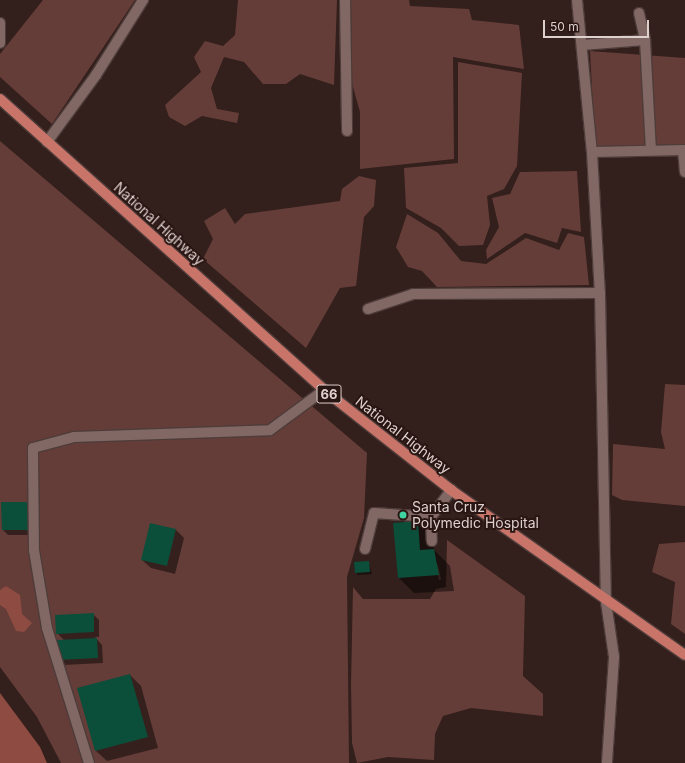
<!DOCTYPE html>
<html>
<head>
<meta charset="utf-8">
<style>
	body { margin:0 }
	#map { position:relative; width:685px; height:763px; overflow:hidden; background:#331f1b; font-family:Inter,sans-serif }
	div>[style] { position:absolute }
	.green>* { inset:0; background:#653d38 }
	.water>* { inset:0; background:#8e4b42 }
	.shadow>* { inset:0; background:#0007 }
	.building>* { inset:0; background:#0b4e39 }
	.roads { filter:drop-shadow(1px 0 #4d3c3a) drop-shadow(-1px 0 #4d3c3a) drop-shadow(0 1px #4d3c3a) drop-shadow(0 -1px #4d3c3a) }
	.minor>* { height:10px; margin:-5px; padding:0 5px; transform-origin:5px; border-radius:5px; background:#816864 }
	.major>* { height:10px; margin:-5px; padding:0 5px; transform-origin:5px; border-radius:5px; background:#c87469 }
	.dots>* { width:11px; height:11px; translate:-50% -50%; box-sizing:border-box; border:2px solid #291512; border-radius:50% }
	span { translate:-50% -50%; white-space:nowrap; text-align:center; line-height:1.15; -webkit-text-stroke:4px #291512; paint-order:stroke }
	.shield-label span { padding:1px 3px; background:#291512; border:1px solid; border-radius:3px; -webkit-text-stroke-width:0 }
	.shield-label { font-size:13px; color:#ded0cd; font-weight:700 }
	.street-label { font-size:14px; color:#ded0cd }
	.poi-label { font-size:14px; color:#ded0cd }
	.left { translate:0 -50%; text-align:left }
	.scale { position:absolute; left:543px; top:20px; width:106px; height:18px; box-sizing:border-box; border:2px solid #ded0cd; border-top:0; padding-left:5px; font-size:12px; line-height:14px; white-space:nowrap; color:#ded0cd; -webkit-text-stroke:3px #291512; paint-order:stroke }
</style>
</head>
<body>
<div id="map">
	<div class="green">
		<i style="clip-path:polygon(43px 0,135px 0,52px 124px,0 77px,0 54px)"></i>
		<i style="clip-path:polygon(238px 0,337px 0,334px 85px,300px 74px,286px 84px,263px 84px,244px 62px,224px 57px,211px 88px,217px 109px,239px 113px,237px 123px,202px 116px,185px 126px,169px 117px,165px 105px,201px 72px,194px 57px,205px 41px,223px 46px,235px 35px)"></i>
		<i style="clip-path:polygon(350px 0,409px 0,410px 6px,469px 9px,472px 20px,519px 25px,524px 69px,453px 57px,454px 159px,360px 169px,360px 112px,351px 80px)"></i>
		<i style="clip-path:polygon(590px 51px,685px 58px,685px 146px,595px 147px)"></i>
		<i style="clip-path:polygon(458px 62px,522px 73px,517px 166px,504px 189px,487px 196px,490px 225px,483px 245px,459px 246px,441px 228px,406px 208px,404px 168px,458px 163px)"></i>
		<i style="clip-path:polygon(0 141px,367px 453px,364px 518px,347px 577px,349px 763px,61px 763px,37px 717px,0 667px)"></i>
		<i style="clip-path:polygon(577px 171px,581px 232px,562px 228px,557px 243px,525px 233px,487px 259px,486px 250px,499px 227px,492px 198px,510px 194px,520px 172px)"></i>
		<i style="clip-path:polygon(359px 176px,376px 180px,374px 206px,364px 217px,356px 286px,340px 288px,306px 348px,203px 259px,213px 239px,204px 221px,225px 208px,235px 224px,245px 214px,340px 201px,342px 189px)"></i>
		<i style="clip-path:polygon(407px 214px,438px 233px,461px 261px,486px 264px,526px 238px,559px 250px,568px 233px,584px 237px,589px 285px,437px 287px,422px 271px,408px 267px,396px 247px)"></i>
		<i style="clip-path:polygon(665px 384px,685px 385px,685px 506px,622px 500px,612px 495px,613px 444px,665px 449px,661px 432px)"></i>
		<i style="clip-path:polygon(447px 540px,525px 596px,523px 676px,543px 694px,543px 716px,471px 708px,443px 716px,435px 734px,434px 760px,388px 757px,357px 763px,352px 743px,351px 685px,353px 587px,363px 599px,430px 599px,436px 589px,446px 587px)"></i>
		<i style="clip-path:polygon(685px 542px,685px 634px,671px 624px,675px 582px,652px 572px,659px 544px)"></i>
	</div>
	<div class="water">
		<i style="clip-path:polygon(6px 586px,20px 595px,22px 614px,32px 623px,24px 632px,16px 631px,6px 609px,0 605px,0 590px)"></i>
		<i style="clip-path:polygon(0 693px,40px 747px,47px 763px,0 763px)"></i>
	</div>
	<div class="shadow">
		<i style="clip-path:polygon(2px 503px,34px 535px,8px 535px,3px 530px)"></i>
		<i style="clip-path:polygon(evenodd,418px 522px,433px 538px,434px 550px,450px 566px,454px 591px,414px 593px,399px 578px,418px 522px,436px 565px,438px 565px,441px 580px,439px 580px,436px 565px)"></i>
		<i style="clip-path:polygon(151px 524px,176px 530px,184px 538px,175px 574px,151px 568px,142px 560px)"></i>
		<i style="clip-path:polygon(368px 562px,372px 574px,358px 575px,356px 573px)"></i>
		<i style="clip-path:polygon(93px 614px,99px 620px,99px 637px,95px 637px,102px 645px,103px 663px,64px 665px,59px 659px,64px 640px,57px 633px)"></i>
		<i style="clip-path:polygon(130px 675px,141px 686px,158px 748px,107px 761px,96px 751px)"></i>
	</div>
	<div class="building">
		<i style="clip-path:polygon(1px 502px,29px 502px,29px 530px,2px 530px)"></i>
		<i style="clip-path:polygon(418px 521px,420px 550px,434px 549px,439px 575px,398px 578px,393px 523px)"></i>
		<i style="clip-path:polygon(150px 523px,176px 529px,167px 566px,141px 560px)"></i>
		<i style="clip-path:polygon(369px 561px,370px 572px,355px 573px,354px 562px)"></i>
		<i style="clip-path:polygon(94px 613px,94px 632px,56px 634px,55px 615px)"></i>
		<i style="clip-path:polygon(97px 638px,98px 658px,58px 660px,57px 640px)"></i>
		<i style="clip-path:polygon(130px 674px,148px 737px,95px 751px,77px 688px)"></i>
	</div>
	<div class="roads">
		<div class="minor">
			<i style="left:345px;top:0;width:131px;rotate:89.1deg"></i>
			<i style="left:577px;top:0;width:153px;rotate:84.4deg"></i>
			<i style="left:592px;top:152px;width:141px;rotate:86.8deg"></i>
			<i style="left:600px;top:293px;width:309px;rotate:88.9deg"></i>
			<i style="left:606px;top:602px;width:56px;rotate:81.7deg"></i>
			<i style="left:614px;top:657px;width:106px;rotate:93.8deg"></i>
			<i style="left:639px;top:13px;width:28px;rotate:77deg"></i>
			<i style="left:0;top:23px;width:20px;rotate:90deg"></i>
			<i style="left:582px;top:45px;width:63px;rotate:-4.5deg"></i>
			<i style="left:645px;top:40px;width:110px;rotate:86.9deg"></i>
			<i style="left:47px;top:142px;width:83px;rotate:-53.8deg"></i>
			<i style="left:96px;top:75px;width:89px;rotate:-57.9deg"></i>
			<i style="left:683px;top:150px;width:22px;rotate:85deg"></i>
			<i style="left:592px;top:152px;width:93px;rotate:-1.2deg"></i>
			<i style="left:368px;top:309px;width:47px;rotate:-18.4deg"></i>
			<i style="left:413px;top:294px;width:187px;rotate:-0.3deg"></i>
			<i style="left:431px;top:517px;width:34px;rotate:-53deg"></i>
			<i style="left:365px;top:549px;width:37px;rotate:-76deg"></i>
			<i style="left:374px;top:513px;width:57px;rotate:4deg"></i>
			<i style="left:431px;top:517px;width:24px;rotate:88deg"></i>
			<i style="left:89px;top:763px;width:141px;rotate:-107.3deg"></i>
			<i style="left:47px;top:628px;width:79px;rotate:-99.5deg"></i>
			<i style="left:34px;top:550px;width:102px;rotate:-90.6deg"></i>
			<i style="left:33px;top:448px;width:42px;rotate:-15deg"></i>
			<i style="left:74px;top:437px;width:196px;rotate:-2deg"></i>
			<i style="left:270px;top:430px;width:67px;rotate:-36.5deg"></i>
		</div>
		<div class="major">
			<i style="left:0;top:99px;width:435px;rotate:41.9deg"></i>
			<i style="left:324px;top:390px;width:162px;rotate:38.2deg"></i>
			<i style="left:451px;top:490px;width:286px;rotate:35.2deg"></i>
		</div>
	</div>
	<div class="dots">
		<i style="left:403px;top:515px;background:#3fd4a2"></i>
	</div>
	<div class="shield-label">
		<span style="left:329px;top:394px">66</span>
	</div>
	<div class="street-label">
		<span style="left:159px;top:224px;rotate:42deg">National Highway</span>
		<span style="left:403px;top:435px;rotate:38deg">National Highway</span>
	</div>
	<div class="poi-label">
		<span class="left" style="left:412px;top:515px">Santa Cruz<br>Polymedic Hospital</span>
	</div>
	<div class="scale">50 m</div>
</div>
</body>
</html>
